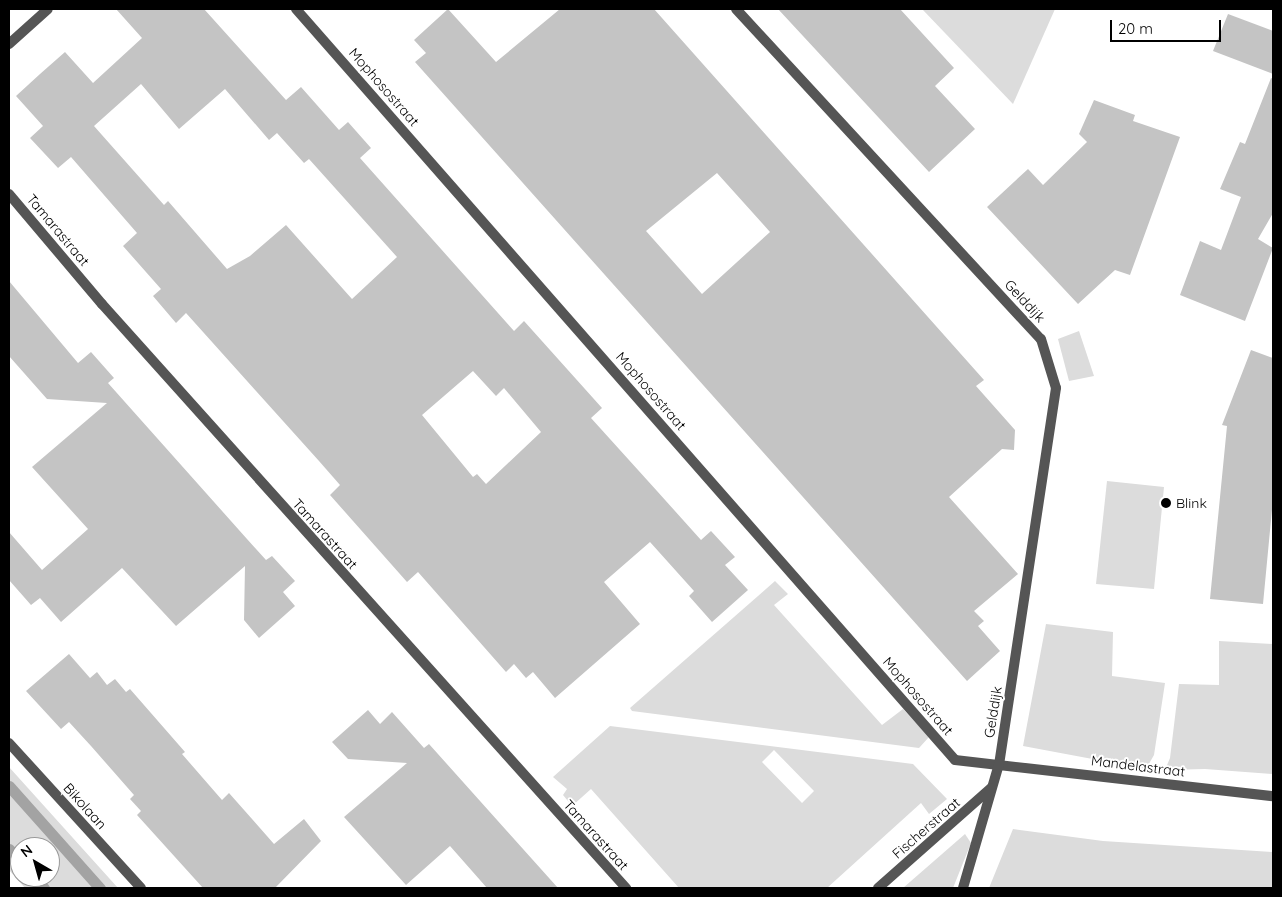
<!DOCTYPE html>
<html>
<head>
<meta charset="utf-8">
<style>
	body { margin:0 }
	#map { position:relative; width:1282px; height:897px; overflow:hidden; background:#fff; font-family:Quicksand,sans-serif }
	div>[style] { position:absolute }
	.green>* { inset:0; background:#dcdcdc }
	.stream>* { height:11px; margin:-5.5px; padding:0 5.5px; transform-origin:5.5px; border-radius:5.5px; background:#a3a3a3 }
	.building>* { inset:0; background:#c4c4c4 }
	.minor>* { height:10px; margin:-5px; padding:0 5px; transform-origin:5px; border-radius:5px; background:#555 }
	.dots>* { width:14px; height:14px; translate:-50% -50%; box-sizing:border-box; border:2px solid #fff; border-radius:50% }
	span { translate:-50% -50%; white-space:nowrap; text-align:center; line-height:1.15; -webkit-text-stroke:4px #fff; paint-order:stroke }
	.street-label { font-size:14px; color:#000 }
	.poi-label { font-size:14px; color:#000 }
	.left { translate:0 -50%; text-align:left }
	.frame { position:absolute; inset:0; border:10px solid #000; pointer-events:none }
	.north { position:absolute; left:10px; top:837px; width:50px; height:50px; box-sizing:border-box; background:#fff; border:1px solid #999; border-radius:50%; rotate:322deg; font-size:14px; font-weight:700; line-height:20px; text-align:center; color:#000 }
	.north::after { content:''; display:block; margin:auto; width:18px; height:22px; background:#000; clip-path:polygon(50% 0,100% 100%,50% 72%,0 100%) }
	.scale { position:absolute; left:1110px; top:20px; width:111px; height:22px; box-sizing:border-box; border:2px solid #000; border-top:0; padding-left:6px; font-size:15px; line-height:18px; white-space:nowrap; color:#000; -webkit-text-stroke:4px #fff; paint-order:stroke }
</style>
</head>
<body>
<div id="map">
	<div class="green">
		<i style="clip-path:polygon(922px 9px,1055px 9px,1013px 104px)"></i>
		<i style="clip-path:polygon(1079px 331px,1094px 376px,1069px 381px,1058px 339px)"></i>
		<i style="clip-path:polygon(1107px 481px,1164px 487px,1154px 589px,1096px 584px)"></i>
		<i style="clip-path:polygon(775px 581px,788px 594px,774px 605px,882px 725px,903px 709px,929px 737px,919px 748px,632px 711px,630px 708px)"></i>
		<i style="clip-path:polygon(1046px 624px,1113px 632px,1112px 676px,1165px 683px,1154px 755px,1146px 769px,1023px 746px)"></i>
		<i style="clip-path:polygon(1219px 641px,1273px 644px,1273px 774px,1205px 769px,1165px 770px,1170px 758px,1179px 684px,1219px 685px)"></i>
		<i style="clip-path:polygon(evenodd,610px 726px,913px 764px,947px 799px,929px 814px,921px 803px,827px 888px,679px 888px,591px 789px,572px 806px,563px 795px,567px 789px,553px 777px,610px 726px,774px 750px,814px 791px,802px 803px,762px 762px,774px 750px)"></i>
		<i style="clip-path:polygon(evenodd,9px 767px,118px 888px,25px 888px,9px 870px,9px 767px,20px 847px,50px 847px,50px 877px,20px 877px,20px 847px)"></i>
		<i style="clip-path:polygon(1013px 829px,1103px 841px,1273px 852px,1273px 888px,989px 888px)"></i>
		<i style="clip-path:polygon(965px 834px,971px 843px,953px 888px,903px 888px)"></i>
	</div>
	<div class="stream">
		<i style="left:9px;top:786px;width:137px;rotate:48.3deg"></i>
		<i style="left:9px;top:849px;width:16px;rotate:47deg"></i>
		<i style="left:34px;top:877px;width:15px;rotate:48deg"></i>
	</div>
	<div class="building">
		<i style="clip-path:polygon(evenodd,116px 9px,204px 9px,286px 100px,301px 87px,339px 130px,348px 122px,371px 148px,360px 158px,514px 331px,524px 321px,602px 408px,591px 418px,657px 491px,701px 540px,711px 531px,735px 557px,725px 565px,748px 590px,712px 622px,689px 596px,694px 591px,650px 542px,604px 582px,640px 624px,555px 698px,533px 672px,526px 678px,514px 664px,506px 672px,418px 572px,407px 582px,330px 495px,340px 485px,319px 461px,186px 313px,176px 323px,153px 296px,161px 289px,123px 246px,137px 233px,71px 157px,58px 168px,30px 138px,43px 126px,16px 96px,40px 74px,65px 52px,93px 83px,142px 38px,116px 9px,141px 84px,179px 129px,225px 89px,269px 140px,277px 133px,304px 163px,309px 159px,397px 257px,352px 299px,286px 225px,250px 256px,227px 269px,168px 201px,164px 205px,94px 126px,141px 84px,116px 9px,473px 371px,496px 396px,504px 388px,541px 432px,486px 484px,477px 474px,473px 477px,422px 415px,473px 371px)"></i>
		<i style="clip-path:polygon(evenodd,448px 9px,496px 62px,560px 9px,654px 9px,984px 380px,976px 386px,1015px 430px,1014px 450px,1002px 449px,949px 497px,1018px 574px,974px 611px,984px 621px,978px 626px,1000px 651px,967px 681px,415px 62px,426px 53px,414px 40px,448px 9px,717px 173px,770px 232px,702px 294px,646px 231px,717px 173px)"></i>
		<i style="clip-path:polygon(778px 9px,900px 9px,954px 68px,935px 86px,975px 129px,929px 172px)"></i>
		<i style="clip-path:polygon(1228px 14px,1273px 31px,1273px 74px,1213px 51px)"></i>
		<i style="clip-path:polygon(1271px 78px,1273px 79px,1273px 213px,1258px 239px,1273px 248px,1245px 321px,1180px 295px,1200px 241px,1221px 250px,1241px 197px,1220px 189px,1240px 142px,1245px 144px)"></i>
		<i style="clip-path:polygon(1094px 100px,1135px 115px,1133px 121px,1180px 137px,1130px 275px,1115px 270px,1078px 304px,987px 207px,1028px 169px,1043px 185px,1087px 142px,1079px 134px)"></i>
		<i style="clip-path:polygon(9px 281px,78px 363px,91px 352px,114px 378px,108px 383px,247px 539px,266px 560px,272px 556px,295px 581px,283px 592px,295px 606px,259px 638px,244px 620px,245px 566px,176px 626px,122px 568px,61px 622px,40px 598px,31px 605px,9px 580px,9px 532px,42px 570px,88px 529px,32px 467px,107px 403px,47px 399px,9px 356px)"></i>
		<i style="clip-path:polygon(1251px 350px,1273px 358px,1273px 499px,1263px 604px,1210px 599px,1227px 426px,1222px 425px)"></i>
		<i style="clip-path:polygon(69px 654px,90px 678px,97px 672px,107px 685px,115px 679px,126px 692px,130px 689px,185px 752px,182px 754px,222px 800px,229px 793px,274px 844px,304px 819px,321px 841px,275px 888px,203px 888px,137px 815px,141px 811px,130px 799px,134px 795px,91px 746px,69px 722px,61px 729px,26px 691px)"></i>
		<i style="clip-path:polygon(368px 710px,380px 724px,392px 712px,424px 748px,429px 744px,558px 888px,487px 888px,450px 846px,406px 885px,344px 817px,407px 763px,348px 759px,332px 742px)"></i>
	</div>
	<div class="minor">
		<i style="left:296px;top:9px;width:999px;rotate:48.73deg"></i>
		<i style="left:955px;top:760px;width:320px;rotate:6.5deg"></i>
		<i style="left:736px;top:9px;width:449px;rotate:47.3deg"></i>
		<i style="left:1041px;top:339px;width:51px;rotate:73deg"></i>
		<i style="left:1056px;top:388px;width:380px;rotate:98.6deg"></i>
		<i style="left:999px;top:764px;width:129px;rotate:106.2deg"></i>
		<i style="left:9px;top:44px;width:52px;rotate:-41.9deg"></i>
		<i style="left:9px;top:194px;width:144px;rotate:49.8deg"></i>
		<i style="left:102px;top:304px;width:785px;rotate:48.1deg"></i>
		<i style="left:9px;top:743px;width:196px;rotate:47.7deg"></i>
		<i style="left:878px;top:888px;width:151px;rotate:-41.5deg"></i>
	</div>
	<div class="dots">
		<i style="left:1166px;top:503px;background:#000"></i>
	</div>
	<div class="street-label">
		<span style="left:384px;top:87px;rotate:49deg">Mophosostraat</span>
		<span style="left:58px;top:230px;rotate:50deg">Tamarastraat</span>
		<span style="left:1025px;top:301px;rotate:47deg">Gelddijk</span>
		<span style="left:651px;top:391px;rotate:49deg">Mophosostraat</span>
		<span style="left:325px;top:534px;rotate:48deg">Tamarastraat</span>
		<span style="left:918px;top:696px;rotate:49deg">Mophosostraat</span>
		<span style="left:993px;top:712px;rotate:-81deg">Gelddijk</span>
		<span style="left:1138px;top:766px;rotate:7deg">Mandelastraat</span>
		<span style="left:85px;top:806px;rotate:48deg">Bikolaan</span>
		<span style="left:926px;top:828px;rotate:-41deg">Fischerstraat</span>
		<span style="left:596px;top:835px;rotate:48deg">Tamarastraat</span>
	</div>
	<div class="poi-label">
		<span class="left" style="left:1176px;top:503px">Blink</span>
	</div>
	<div class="frame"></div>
	<div class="north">N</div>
	<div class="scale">20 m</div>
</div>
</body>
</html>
